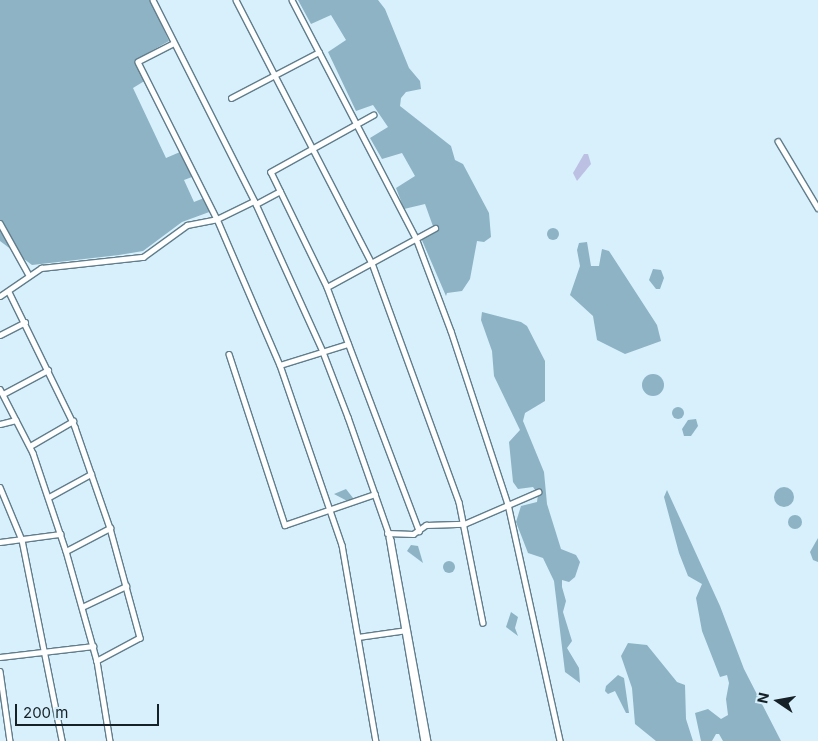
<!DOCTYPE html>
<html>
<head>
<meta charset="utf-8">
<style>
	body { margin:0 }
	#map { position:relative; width:818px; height:741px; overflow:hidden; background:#d7f0fc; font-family:Inter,sans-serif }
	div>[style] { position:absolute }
	.forest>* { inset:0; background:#8db3c5 }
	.round { border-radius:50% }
	.water>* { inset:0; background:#bcc0e3 }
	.roads { filter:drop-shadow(1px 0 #617d8b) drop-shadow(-1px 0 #617d8b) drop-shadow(0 1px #617d8b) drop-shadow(0 -1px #617d8b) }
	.street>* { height:4.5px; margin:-2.25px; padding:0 2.25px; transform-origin:2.25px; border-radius:2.25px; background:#fff }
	span { translate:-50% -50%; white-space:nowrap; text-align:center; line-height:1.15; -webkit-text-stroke:4px #d7f0fc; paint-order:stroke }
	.north { position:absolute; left:753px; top:676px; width:50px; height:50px; -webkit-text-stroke:4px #d7f0fc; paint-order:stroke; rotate:282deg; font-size:14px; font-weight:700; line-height:20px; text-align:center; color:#152126 }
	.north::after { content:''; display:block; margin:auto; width:18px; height:22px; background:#152126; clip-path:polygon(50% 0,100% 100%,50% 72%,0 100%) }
	.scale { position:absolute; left:15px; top:704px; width:144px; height:22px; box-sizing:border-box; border:2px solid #152126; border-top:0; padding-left:6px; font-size:15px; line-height:18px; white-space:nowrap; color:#152126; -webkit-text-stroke:4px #d7f0fc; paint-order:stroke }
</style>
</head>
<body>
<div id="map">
	<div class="forest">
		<i style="clip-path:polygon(0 0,150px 0,169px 41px,134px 61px,146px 80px,133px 88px,166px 158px,180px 152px,187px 166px,192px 177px,184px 180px,194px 202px,204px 198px,212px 211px,182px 222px,143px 251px,119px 255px,32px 265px,0 241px)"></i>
		<i style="clip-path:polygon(298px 0,378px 0,385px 9px,409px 68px,420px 81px,421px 89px,406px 92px,401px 98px,400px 106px,451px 146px,455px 160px,463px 164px,489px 213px,491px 237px,484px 242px,477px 241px,470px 279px,462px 291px,447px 293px,446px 296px,421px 238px,434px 229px,425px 204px,404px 209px,396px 188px,415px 176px,402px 153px,382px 159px,370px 138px,388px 127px,373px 105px,356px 111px,328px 52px,346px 40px,331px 15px,311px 24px)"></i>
		<i class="round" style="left:547px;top:228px;width:12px;height:12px"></i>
		<i style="clip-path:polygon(587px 242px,591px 266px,599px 266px,602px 249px,609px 251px,657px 325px,661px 341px,625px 354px,597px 340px,593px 316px,570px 295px,580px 266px,577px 250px,579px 243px)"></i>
		<i style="clip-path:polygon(653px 269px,661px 270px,664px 278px,660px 289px,656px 289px,649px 280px)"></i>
		<i style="clip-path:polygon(482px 312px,521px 322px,527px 326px,545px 361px,545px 401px,525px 413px,523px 421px,544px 472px,547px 504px,561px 549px,576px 555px,580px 562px,575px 577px,569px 582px,562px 580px,562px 587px,566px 601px,563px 612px,572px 641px,567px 648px,579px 668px,580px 683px,565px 672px,554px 581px,543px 558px,528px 553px,516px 522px,521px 506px,537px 502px,538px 494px,533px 487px,518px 489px,513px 482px,509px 442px,520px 430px,494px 376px,492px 351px,481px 320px)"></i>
		<i class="round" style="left:642px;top:374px;width:22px;height:22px"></i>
		<i class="round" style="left:672px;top:407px;width:12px;height:12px"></i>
		<i style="clip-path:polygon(696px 419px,698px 426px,691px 436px,684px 436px,682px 429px,688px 420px)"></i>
		<i class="round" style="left:774px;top:487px;width:20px;height:20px"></i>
		<i style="clip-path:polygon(346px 489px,353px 498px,351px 503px,334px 494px)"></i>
		<i style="clip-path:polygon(667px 490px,720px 606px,744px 669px,781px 741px,723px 741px,719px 734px,716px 734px,712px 741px,701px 741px,695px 713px,708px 709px,721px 719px,728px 715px,726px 699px,729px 683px,727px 675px,720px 677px,702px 631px,696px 598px,702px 584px,688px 576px,679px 553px,664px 497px)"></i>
		<i class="round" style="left:788px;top:515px;width:14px;height:14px"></i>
		<i style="clip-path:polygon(818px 538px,818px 562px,813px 560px,810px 552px)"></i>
		<i style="clip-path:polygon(411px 545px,418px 546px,423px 563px,407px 551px)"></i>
		<i class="round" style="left:443px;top:561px;width:12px;height:12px"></i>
		<i style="clip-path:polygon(511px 612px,518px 617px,515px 628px,518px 636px,506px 627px)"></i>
		<i style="clip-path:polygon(628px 643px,647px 645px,677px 682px,685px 685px,686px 719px,693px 741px,656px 741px,635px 724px,632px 688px,621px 656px)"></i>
		<i style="clip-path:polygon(618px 675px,624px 678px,629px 713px,626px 713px,615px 691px,608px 694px,605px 691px,606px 686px)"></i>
	</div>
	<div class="water">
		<i style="clip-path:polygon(584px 154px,588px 154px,591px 164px,577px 181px,573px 173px)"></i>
	</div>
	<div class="roads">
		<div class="street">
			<i style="left:153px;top:0;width:229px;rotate:63.2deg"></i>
			<i style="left:256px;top:204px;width:162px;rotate:65.6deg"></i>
			<i style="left:323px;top:352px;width:70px;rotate:69deg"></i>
			<i style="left:348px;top:417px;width:130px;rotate:70.7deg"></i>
			<i style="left:391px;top:540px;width:204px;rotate:79.6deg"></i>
			<i style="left:236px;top:0;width:296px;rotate:62.7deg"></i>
			<i style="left:372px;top:263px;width:254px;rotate:70deg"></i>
			<i style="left:459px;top:502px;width:123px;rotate:78.8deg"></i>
			<i style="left:292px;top:0;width:268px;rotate:62.5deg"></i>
			<i style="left:416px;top:238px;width:99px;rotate:69.4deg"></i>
			<i style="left:451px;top:331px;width:182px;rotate:71.8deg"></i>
			<i style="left:508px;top:504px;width:243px;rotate:77.6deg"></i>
			<i style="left:173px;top:44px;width:39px;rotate:153deg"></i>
			<i style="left:138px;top:62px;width:176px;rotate:63.3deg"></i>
			<i style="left:217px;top:219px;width:159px;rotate:66.7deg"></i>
			<i style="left:280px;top:365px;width:190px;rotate:71deg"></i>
			<i style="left:342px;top:545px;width:199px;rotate:80.2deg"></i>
			<i style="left:231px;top:98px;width:99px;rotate:-27.6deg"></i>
			<i style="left:374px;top:115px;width:118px;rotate:151deg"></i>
			<i style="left:271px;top:172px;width:128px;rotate:64deg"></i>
			<i style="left:327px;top:287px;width:261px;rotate:69.3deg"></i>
			<i style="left:778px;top:141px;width:78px;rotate:59.2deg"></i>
			<i style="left:256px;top:204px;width:27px;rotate:-28deg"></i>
			<i style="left:0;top:223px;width:60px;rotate:60.9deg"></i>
			<i style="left:327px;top:287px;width:123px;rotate:-28.6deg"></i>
			<i style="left:9px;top:292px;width:150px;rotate:63.9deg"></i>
			<i style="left:75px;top:427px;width:107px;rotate:70.9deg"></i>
			<i style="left:110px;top:528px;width:114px;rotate:74.7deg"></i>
			<i style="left:140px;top:638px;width:49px;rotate:151.9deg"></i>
			<i style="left:0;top:296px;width:50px;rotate:-34.3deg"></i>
			<i style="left:41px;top:268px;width:103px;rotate:-6.2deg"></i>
			<i style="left:143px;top:257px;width:54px;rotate:-36deg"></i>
			<i style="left:187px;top:225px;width:31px;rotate:-11deg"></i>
			<i style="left:217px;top:219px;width:41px;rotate:-25.9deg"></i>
			<i style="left:0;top:335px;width:28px;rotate:-27deg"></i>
			<i style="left:229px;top:354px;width:180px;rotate:71.9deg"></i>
			<i style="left:285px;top:525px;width:95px;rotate:-19deg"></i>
			<i style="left:280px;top:365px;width:71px;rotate:-17.2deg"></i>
			<i style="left:0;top:389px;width:72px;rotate:62.7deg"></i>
			<i style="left:33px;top:453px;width:103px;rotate:71.4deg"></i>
			<i style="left:66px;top:551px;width:114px;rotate:74.3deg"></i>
			<i style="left:97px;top:661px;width:81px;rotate:80.8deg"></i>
			<i style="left:3px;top:394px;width:51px;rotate:-28.1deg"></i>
			<i style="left:0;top:424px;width:16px;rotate:-14deg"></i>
			<i style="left:30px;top:446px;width:50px;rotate:-30.2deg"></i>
			<i style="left:0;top:487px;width:57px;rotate:67.5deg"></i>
			<i style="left:22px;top:540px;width:205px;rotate:78.7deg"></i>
			<i style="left:49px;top:497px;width:48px;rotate:-28.7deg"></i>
			<i style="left:387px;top:533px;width:26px;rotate:2deg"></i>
			<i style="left:413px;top:534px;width:16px;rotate:-35deg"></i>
			<i style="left:426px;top:525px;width:38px;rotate:-2deg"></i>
			<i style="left:464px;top:524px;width:81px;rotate:-23.4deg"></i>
			<i style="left:389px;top:537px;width:207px;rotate:80.3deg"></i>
			<i style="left:0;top:542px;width:61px;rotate:-7.6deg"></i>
			<i style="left:66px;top:551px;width:50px;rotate:-27.6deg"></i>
			<i style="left:82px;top:607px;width:49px;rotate:-25.5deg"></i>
			<i style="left:358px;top:637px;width:49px;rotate:-8.1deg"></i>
			<i style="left:0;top:657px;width:94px;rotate:-6.7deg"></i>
			<i style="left:0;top:671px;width:71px;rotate:81.9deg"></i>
		</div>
	</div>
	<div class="north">N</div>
	<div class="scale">200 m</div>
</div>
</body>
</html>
